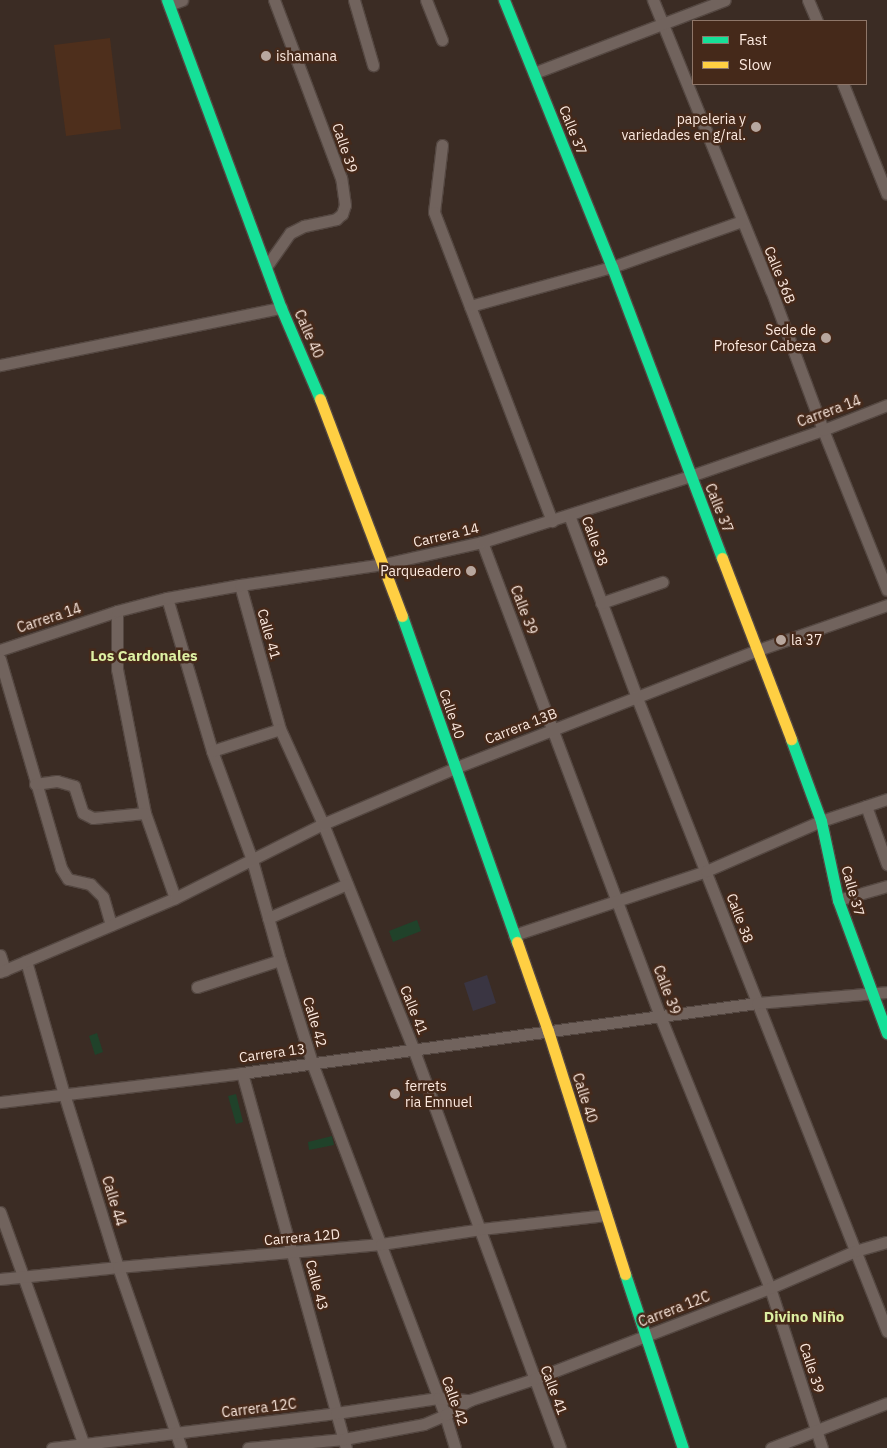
<!DOCTYPE html>
<html>
<head>
<meta charset="utf-8">
<style>
	body { margin:0 }
	#map { position:relative; width:887px; height:1448px; overflow:hidden; background:#3b2c24; font-family:"IBM Plex Sans",sans-serif }
	div>[style] { position:absolute }
	.commercial>* { inset:0; background:#3a3542 }
	.built>* { inset:0; background:#4e2f1c }
	.green>* { inset:0; background:#20422a }
	.roads { filter:drop-shadow(1px 0 #544741) drop-shadow(-1px 0 #544741) drop-shadow(0 1px #544741) drop-shadow(0 -1px #544741) }
	.street>* { height:11px; margin:-5.5px; padding:0 5.5px; transform-origin:5.5px; border-radius:5.5px; background:#71635d }
	.fast>* { height:11px; margin:-5.5px; padding:0 5.5px; transform-origin:5.5px; border-radius:5.5px; background:#16e098 }
	.slow>* { height:11px; margin:-5.5px; padding:0 5.5px; transform-origin:5.5px; border-radius:5.5px; background:#ffcf43 }
	.dots>* { width:14px; height:14px; translate:-50% -50%; box-sizing:border-box; border:2px solid #45291a; border-radius:50% }
	span { translate:-50% -50%; white-space:nowrap; text-align:center; line-height:1.15; -webkit-text-stroke:5px #45291a; paint-order:stroke }
	.poi-label { font-size:14px; color:#fce9df }
	.left { translate:0 -50%; text-align:left }
	.right { translate:-100% -50%; text-align:right }
	.street-label { font-size:14px; color:#fce9df }
	.neighbourhood-label { font-size:15px; color:#ddefa2; font-weight:700 }
	.legend { position:absolute; left:692px; top:20px; width:175px; height:65px; box-sizing:border-box; background:#45291a; border:1px solid #8e7669; margin:0; padding:6px 9px; list-style:none; font-size:15px; color:#fce9df }
	.legend li { display:flex; align-items:center; gap:10px; height:25px }
	.legend b { width:25px; border:1px solid #8e7669 }
</style>
</head>
<body>
<div id="map">
	<div class="commercial">
		<i style="clip-path:polygon(487px 975px,496px 1003px,473px 1011px,464px 983px)"></i>
	</div>
	<div class="built">
		<i style="clip-path:polygon(110px 38px,121px 129px,66px 136px,54px 45px)"></i>
	</div>
	<div class="green">
		<i style="clip-path:polygon(417px 920px,421px 931px,393px 942px,389px 931px)"></i>
		<i style="clip-path:polygon(97px 1033px,103px 1052px,95px 1055px,89px 1036px)"></i>
		<i style="clip-path:polygon(236px 1094px,243px 1122px,236px 1124px,228px 1096px)"></i>
		<i style="clip-path:polygon(332px 1136px,334px 1145px,309px 1150px,308px 1142px)"></i>
	</div>
	<div class="roads">
		<div class="street">
			<i style="left:354px;top:0;width:68px;rotate:73.7deg"></i>
			<i style="left:426px;top:0;width:43px;rotate:68.2deg"></i>
			<i style="left:653px;top:0;width:313px;rotate:67.9deg"></i>
			<i style="left:771px;top:290px;width:149px;rotate:69.6deg"></i>
			<i style="left:823px;top:430px;width:172px;rotate:68.2deg"></i>
			<i style="left:808px;top:0;width:23px;rotate:67deg"></i>
			<i style="left:169px;top:5px;width:14px;rotate:-21deg"></i>
			<i style="left:534px;top:73px;width:204px;rotate:-20.9deg"></i>
			<i style="left:843px;top:84px;width:118px;rotate:68.2deg"></i>
			<i style="left:442px;top:145px;width:67px;rotate:96.8deg"></i>
			<i style="left:434px;top:212px;width:331px;rotate:69.1deg"></i>
			<i style="left:266px;top:267px;width:42px;rotate:-54.8deg"></i>
			<i style="left:290px;top:233px;width:16px;rotate:-27deg"></i>
			<i style="left:304px;top:226px;width:33px;rotate:-12deg"></i>
			<i style="left:336px;top:219px;width:8px;rotate:-40deg"></i>
			<i style="left:342px;top:214px;width:9px;rotate:-72deg"></i>
			<i style="left:345px;top:205px;width:27px;rotate:-98deg"></i>
			<i style="left:341px;top:178px;width:190px;rotate:-110.6deg"></i>
			<i style="left:470px;top:306px;width:147px;rotate:-15.4deg"></i>
			<i style="left:612px;top:267px;width:138px;rotate:-19.5deg"></i>
			<i style="left:0;top:365px;width:287px;rotate:-11.5deg"></i>
			<i style="left:569px;top:515px;width:195px;rotate:69.6deg"></i>
			<i style="left:637px;top:698px;width:681px;rotate:68.45deg"></i>
			<i style="left:482px;top:542px;width:506px;rotate:69.42deg"></i>
			<i style="left:660px;top:1016px;width:293px;rotate:68deg"></i>
			<i style="left:770px;top:1288px;width:168px;rotate:72deg"></i>
			<i style="left:240px;top:585px;width:149px;rotate:74.5deg"></i>
			<i style="left:280px;top:729px;width:104px;rotate:65.6deg"></i>
			<i style="left:323px;top:824px;width:241px;rotate:68.1deg"></i>
			<i style="left:413px;top:1048px;width:426px;rotate:69.8deg"></i>
			<i style="left:167px;top:598px;width:159px;rotate:73.6deg"></i>
			<i style="left:212px;top:751px;width:116px;rotate:69.8deg"></i>
			<i style="left:252px;top:860px;width:104px;rotate:74.4deg"></i>
			<i style="left:280px;top:960px;width:108px;rotate:72.7deg"></i>
			<i style="left:312px;top:1063px;width:376px;rotate:69.3deg"></i>
			<i style="left:445px;top:1415px;width:34px;rotate:73deg"></i>
			<i style="left:601px;top:603px;width:65px;rotate:-19deg"></i>
			<i style="left:117px;top:611px;width:58px;rotate:90deg"></i>
			<i style="left:117px;top:669px;width:147px;rotate:79deg"></i>
			<i style="left:145px;top:813px;width:90px;rotate:70.6deg"></i>
			<i style="left:0;top:650px;width:123px;rotate:-18.4deg"></i>
			<i style="left:117px;top:611px;width:52px;rotate:-14.6deg"></i>
			<i style="left:167px;top:598px;width:74px;rotate:-10.1deg"></i>
			<i style="left:240px;top:585px;width:146px;rotate:-8.3deg"></i>
			<i style="left:384px;top:564px;width:100px;rotate:-12.7deg"></i>
			<i style="left:482px;top:542px;width:218px;rotate:-17.6deg"></i>
			<i style="left:690px;top:476px;width:141px;rotate:-19.1deg"></i>
			<i style="left:823px;top:430px;width:69px;rotate:-21.3deg"></i>
			<i style="left:0;top:659px;width:218px;rotate:73.7deg"></i>
			<i style="left:61px;top:868px;width:13px;rotate:58deg"></i>
			<i style="left:68px;top:879px;width:23px;rotate:13deg"></i>
			<i style="left:90px;top:884px;width:18px;rotate:45deg"></i>
			<i style="left:103px;top:897px;width:29px;rotate:74deg"></i>
			<i style="left:212px;top:751px;width:71px;rotate:-17.9deg"></i>
			<i style="left:35px;top:784px;width:22px;rotate:-8deg"></i>
			<i style="left:57px;top:781px;width:18px;rotate:16deg"></i>
			<i style="left:74px;top:786px;width:28px;rotate:72deg"></i>
			<i style="left:83px;top:813px;width:11px;rotate:27deg"></i>
			<i style="left:93px;top:818px;width:52px;rotate:-5.5deg"></i>
			<i style="left:866px;top:806px;width:62px;rotate:70.1deg"></i>
			<i style="left:838px;top:900px;width:51px;rotate:-15.9deg"></i>
			<i style="left:268px;top:918px;width:86px;rotate:-23.3deg"></i>
			<i style="left:514px;top:935px;width:202px;rotate:-18.4deg"></i>
			<i style="left:706px;top:871px;width:125px;rotate:-23.5deg"></i>
			<i style="left:821px;top:821px;width:70px;rotate:-18.4deg"></i>
			<i style="left:0;top:955px;width:16px;rotate:72deg"></i>
			<i style="left:26px;top:961px;width:138px;rotate:74.1deg"></i>
			<i style="left:64px;top:1094px;width:181px;rotate:72.7deg"></i>
			<i style="left:118px;top:1267px;width:192px;rotate:70.8deg"></i>
			<i style="left:0;top:972px;width:190px;rotate:-22.9deg"></i>
			<i style="left:175px;top:898px;width:165px;rotate:-26.6deg"></i>
			<i style="left:323px;top:824px;width:143px;rotate:-23deg"></i>
			<i style="left:455px;top:768px;width:325px;rotate:-21.3deg"></i>
			<i style="left:758px;top:650px;width:137px;rotate:-19.2deg"></i>
			<i style="left:197px;top:987px;width:87px;rotate:-18deg"></i>
			<i style="left:242px;top:1073px;width:389px;rotate:74.5deg"></i>
			<i style="left:0;top:1102px;width:244px;rotate:-6.8deg"></i>
			<i style="left:242px;top:1073px;width:520px;rotate:-7.74deg"></i>
			<i style="left:757px;top:1003px;width:130px;rotate:-4.8deg"></i>
			<i style="left:0;top:1212px;width:251px;rotate:70.2deg"></i>
			<i style="left:0;top:1279px;width:119px;rotate:-5.8deg"></i>
			<i style="left:118px;top:1267px;width:264px;rotate:-5deg"></i>
			<i style="left:381px;top:1244px;width:101px;rotate:-8.5deg"></i>
			<i style="left:481px;top:1229px;width:126px;rotate:-6.4deg"></i>
			<i style="left:52px;top:1448px;width:286px;rotate:-7deg"></i>
			<i style="left:336px;top:1413px;width:103px;rotate:-8.4deg"></i>
			<i style="left:438px;top:1398px;width:32px;rotate:4deg"></i>
			<i style="left:248px;top:1448px;width:96px;rotate:-5.4deg"></i>
			<i style="left:344px;top:1439px;width:81px;rotate:-10.6deg"></i>
			<i style="left:424px;top:1424px;width:23px;rotate:-23deg"></i>
			<i style="left:445px;top:1415px;width:29px;rotate:-31deg"></i>
			<i style="left:470px;top:1400px;width:67px;rotate:-18.2deg"></i>
			<i style="left:534px;top:1379px;width:253px;rotate:-21.1deg"></i>
			<i style="left:770px;top:1288px;width:93px;rotate:-23.5deg"></i>
			<i style="left:855px;top:1251px;width:33px;rotate:-16deg"></i>
			<i style="left:771px;top:1448px;width:124px;rotate:-21.2deg"></i>
		</div>
		<div class="fast">
			<i style="left:167px;top:0;width:328px;rotate:69.7deg"></i>
			<i style="left:281px;top:308px;width:99px;rotate:66.8deg"></i>
			<i style="left:504px;top:0;width:288px;rotate:68deg"></i>
			<i style="left:612px;top:267px;width:311px;rotate:69.3deg"></i>
			<i style="left:402px;top:616px;width:346px;rotate:70.6deg"></i>
			<i style="left:791px;top:739px;width:87px;rotate:69.9deg"></i>
			<i style="left:821px;top:821px;width:81px;rotate:77.9deg"></i>
			<i style="left:838px;top:900px;width:142px;rotate:69.8deg"></i>
			<i style="left:625px;top:1274px;width:183px;rotate:71.6deg"></i>
		</div>
		<div class="slow">
			<i style="left:320px;top:399px;width:232px;rotate:69.3deg"></i>
			<i style="left:722px;top:558px;width:194px;rotate:69.1deg"></i>
			<i style="left:517px;top:942px;width:94px;rotate:70.8deg"></i>
			<i style="left:548px;top:1031px;width:255px;rotate:72.4deg"></i>
		</div>
	</div>
	<div class="dots">
		<i style="left:266px;top:56px;background:#b8a79e"></i>
		<i style="left:756px;top:127px;background:#b8a79e"></i>
		<i style="left:826px;top:338px;background:#b8a79e"></i>
		<i style="left:471px;top:571px;background:#b8a79e"></i>
		<i style="left:781px;top:640px;background:#b8a79e"></i>
		<i style="left:395px;top:1094px;background:#b8a79e"></i>
	</div>
	<div class="poi-label">
		<span class="left" style="left:276px;top:56px">ishamana</span>
		<span class="right" style="left:746px;top:127px">papeleria y<br>variedades en g/ral.</span>
		<span class="right" style="left:816px;top:338px">Sede de<br>Profesor Cabeza</span>
		<span class="right" style="left:461px;top:571px">Parqueadero</span>
		<span class="left" style="left:791px;top:640px">la 37</span>
		<span class="left" style="left:405px;top:1094px">ferrets<br>ria Emnuel</span>
	</div>
	<div class="street-label">
		<span style="left:573px;top:130px;rotate:68deg">Calle 37</span>
		<span style="left:345px;top:148px;rotate:71deg">Calle 39</span>
		<span style="left:780px;top:275px;rotate:68deg">Calle 36B</span>
		<span style="left:309px;top:334px;rotate:66deg">Calle 40</span>
		<span style="left:829px;top:411px;rotate:-20deg">Carrera 14</span>
		<span style="left:719px;top:508px;rotate:68deg">Calle 37</span>
		<span style="left:446px;top:535px;rotate:-13deg">Carrera 14</span>
		<span style="left:595px;top:541px;rotate:70deg">Calle 38</span>
		<span style="left:524px;top:610px;rotate:69deg">Calle 39</span>
		<span style="left:49px;top:618px;rotate:-18deg">Carrera 14</span>
		<span style="left:269px;top:634px;rotate:74deg">Calle 41</span>
		<span style="left:452px;top:714px;rotate:71deg">Calle 40</span>
		<span style="left:521px;top:726px;rotate:-21deg">Carrera 13B</span>
		<span style="left:853px;top:891px;rotate:74deg">Calle 37</span>
		<span style="left:740px;top:918px;rotate:69deg">Calle 38</span>
		<span style="left:667px;top:990px;rotate:69deg">Calle 39</span>
		<span style="left:414px;top:1010px;rotate:68deg">Calle 41</span>
		<span style="left:315px;top:1022px;rotate:73deg">Calle 42</span>
		<span style="left:272px;top:1053px;rotate:-8deg">Carrera 13</span>
		<span style="left:585px;top:1098px;rotate:72deg">Calle 40</span>
		<span style="left:114px;top:1201px;rotate:73deg">Calle 44</span>
		<span style="left:302px;top:1237px;rotate:-5deg">Carrera 12D</span>
		<span style="left:317px;top:1285px;rotate:75deg">Calle 43</span>
		<span style="left:674px;top:1309px;rotate:-21deg">Carrera 12C</span>
		<span style="left:812px;top:1368px;rotate:72deg">Calle 39</span>
		<span style="left:554px;top:1390px;rotate:69deg">Calle 41</span>
		<span style="left:455px;top:1401px;rotate:70deg">Calle 42</span>
		<span style="left:259px;top:1408px;rotate:-7deg">Carrera 12C</span>
	</div>
	<div class="neighbourhood-label">
		<span style="left:144px;top:656px">Los Cardonales</span>
		<span style="left:804px;top:1317px">Divino Niño</span>
	</div>
	<ul class="legend">
	<li><b style="height:6px;background:#16e098"></b>Fast</li>
	<li><b style="height:6px;background:#ffcf43"></b>Slow</li>
	</ul>
</div>
</body>
</html>
